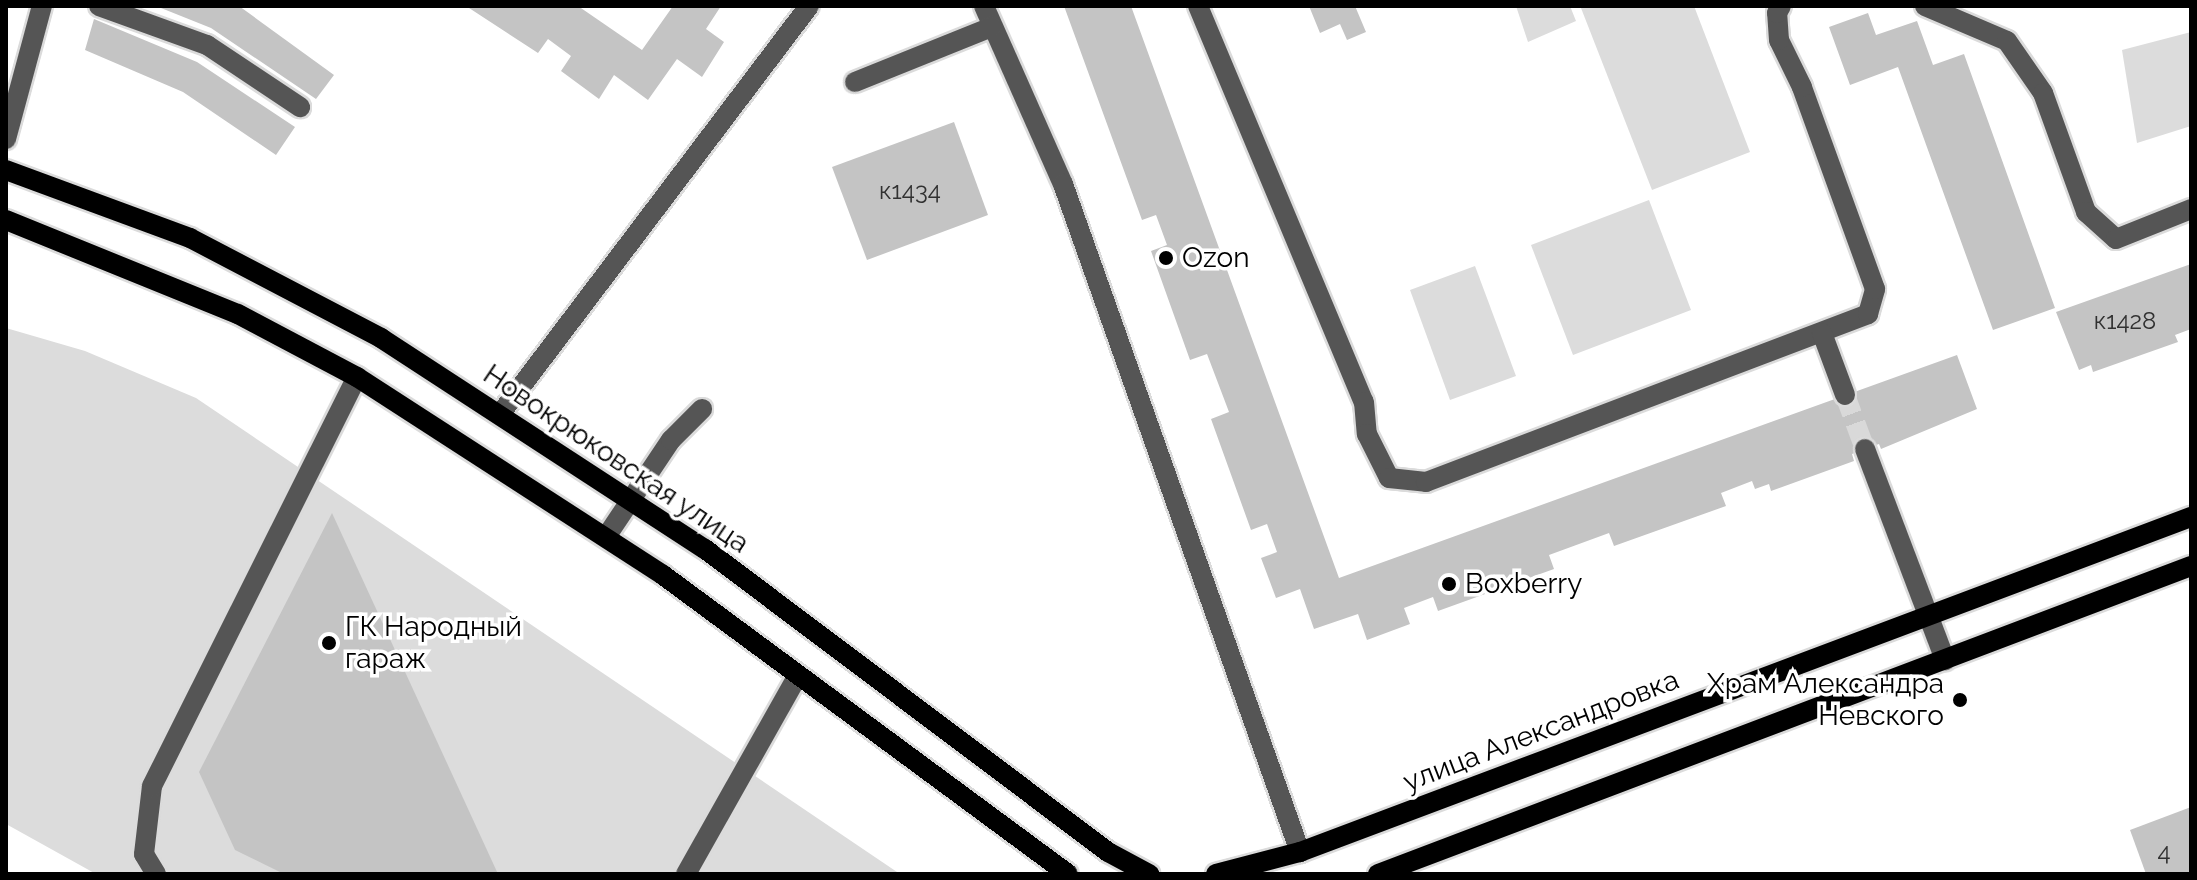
<!DOCTYPE html>
<html>
<head>
<meta charset="utf-8">
<style>
	body { margin:0 }
	#map { position:relative; width:2197px; height:880px; overflow:hidden; background:#fff; font-family:Raleway,sans-serif }
	div>[style] { position:absolute }
	.green>* { inset:0; background:#dcdcdc }
	.building>* { inset:0; background:#c4c4c4 }
	.minor-tunnel>* { height:20px; margin-top:-10px; transform-origin:0; background:repeating-linear-gradient(90deg,#d9d9d9 0 20px,transparent 0 30px) }
	.roads { filter:drop-shadow(2px 0 #dbdbdb) drop-shadow(-2px 0 #dbdbdb) drop-shadow(0 2px #dbdbdb) drop-shadow(0 -2px #dbdbdb) }
	.minor>* { height:20px; margin:-10px; padding:0 10px; transform-origin:10px; border-radius:10px; background:#555 }
	.major>* { height:20px; margin:-10px; padding:0 10px; transform-origin:10px; border-radius:10px; background:#000 }
	.dots>* { width:22px; height:22px; translate:-50% -50%; box-sizing:border-box; border:4px solid #fff; border-radius:50% }
	span { translate:-50% -50%; white-space:nowrap; text-align:center; line-height:1.15; -webkit-text-stroke:7px #fff; paint-order:stroke }
	.number-label { font-size:24px; color:#313131 }
	.number-label span { -webkit-text-stroke-width:0 }
	.poi-label { font-size:28px; color:#000 }
	.left { translate:0 -50%; text-align:left }
	.right { translate:-100% -50%; text-align:right }
	.street-label { font-size:28px; color:#000 }
	.frame { position:absolute; inset:0; border:8px solid #000; pointer-events:none }
</style>
</head>
<body>
<div id="map">
	<div class="green">
		<i style="clip-path:polygon(1516px 6px,1570px 6px,1576px 21px,1528px 42px)"></i>
		<i style="clip-path:polygon(1587px 6px,1694px 6px,1750px 152px,1652px 190px,1581px 8px)"></i>
		<i style="clip-path:polygon(2191px 32px,2191px 126px,2137px 143px,2122px 50px)"></i>
		<i style="clip-path:polygon(1649px 200px,1691px 310px,1573px 355px,1531px 245px)"></i>
		<i style="clip-path:polygon(1475px 266px,1516px 376px,1450px 400px,1410px 290px)"></i>
		<i style="clip-path:polygon(6px 328px,85px 351px,196px 398px,900px 874px,96px 874px,6px 824px)"></i>
	</div>
	<div class="building">
		<i style="clip-path:polygon(156px 6px,239px 6px,334px 75px,316px 99px,211px 28px)"></i>
		<i style="clip-path:polygon(466px 6px,578px 6px,642px 50px,673px 6px,721px 6px,706px 29px,724px 42px,702px 77px,677px 59px,648px 100px,614px 75px,599px 99px,561px 71px,571px 56px,548px 39px,538px 53px)"></i>
		<i style="clip-path:polygon(1064px 6px,1131px 6px,1339px 578px,1957px 355px,1977px 409px,1881px 449px,1879px 444px,1852px 454px,1854px 461px,1771px 491px,1769px 484px,1755px 489px,1752px 481px,1721px 493px,1726px 506px,1614px 546px,1609px 533px,1549px 555px,1554px 569px,1438px 611px,1433px 597px,1404px 608px,1410px 624px,1367px 640px,1358px 614px,1314px 629px,1300px 589px,1276px 598px,1261px 558px,1277px 552px,1267px 524px,1251px 530px,1211px 419px,1229px 412px,1207px 354px,1190px 360px,1151px 251px,1167px 245px,1156px 215px,1142px 220px)"></i>
		<i style="clip-path:polygon(1309px 6px,1355px 6px,1366px 32px,1347px 40px,1340px 24px,1320px 33px)"></i>
		<i style="clip-path:polygon(1868px 13px,1876px 35px,1917px 21px,1933px 65px,1964px 54px,2055px 308px,1993px 330px,1898px 67px,1850px 85px,1829px 27px)"></i>
		<i style="clip-path:polygon(94px 19px,197px 62px,295px 127px,276px 155px,183px 92px,85px 50px)"></i>
		<i style="clip-path:polygon(954px 122px,988px 215px,867px 260px,832px 167px)"></i>
		<i style="clip-path:polygon(2191px 264px,2191px 329px,2175px 335px,2178px 342px,2093px 372px,2091px 365px,2079px 370px,2056px 312px)"></i>
		<i style="clip-path:polygon(332px 513px,498px 874px,284px 874px,235px 850px,199px 772px)"></i>
		<i style="clip-path:polygon(2191px 807px,2191px 874px,2146px 874px,2130px 830px)"></i>
	</div>
	<div class="minor-tunnel">
		<i style="left:1845px;top:395px;width:58px;rotate:69.7deg"></i>
	</div>
	<div class="roads">
		<div class="minor">
			<i style="left:99px;top:6px;width:115px;rotate:19.9deg"></i>
			<i style="left:207px;top:45px;width:112px;rotate:33.7deg"></i>
			<i style="left:984px;top:6px;width:195px;rotate:66.1deg"></i>
			<i style="left:1063px;top:184px;width:709px;rotate:70.47deg"></i>
			<i style="left:1198px;top:6px;width:429px;rotate:67.3deg"></i>
			<i style="left:1364px;top:402px;width:32px;rotate:85deg"></i>
			<i style="left:1367px;top:434px;width:49px;rotate:63.4deg"></i>
			<i style="left:1389px;top:478px;width:37px;rotate:6deg"></i>
			<i style="left:1426px;top:482px;width:473px;rotate:-20.8deg"></i>
			<i style="left:1868px;top:314px;width:26px;rotate:-74deg"></i>
			<i style="left:1875px;top:289px;width:215px;rotate:-109.9deg"></i>
			<i style="left:1802px;top:87px;width:52px;rotate:-116.1deg"></i>
			<i style="left:1779px;top:40px;width:27px;rotate:-94deg"></i>
			<i style="left:1777px;top:13px;width:8px;rotate:-60deg"></i>
			<i style="left:1925px;top:6px;width:89px;rotate:23.1deg"></i>
			<i style="left:2007px;top:41px;width:63px;rotate:55.3deg"></i>
			<i style="left:2043px;top:93px;width:127px;rotate:70.1deg"></i>
			<i style="left:2086px;top:212px;width:40px;rotate:42deg"></i>
			<i style="left:2116px;top:239px;width:81px;rotate:-21.8deg"></i>
			<i style="left:855px;top:82px;width:148px;rotate:-21.9deg"></i>
			<i style="left:6px;top:139px;width:138px;rotate:-74.9deg"></i>
			<i style="left:1822px;top:333px;width:66px;rotate:69.6deg"></i>
			<i style="left:501px;top:413px;width:510px;rotate:-52.88deg"></i>
			<i style="left:1865px;top:449px;width:226px;rotate:69.2deg"></i>
			<i style="left:606px;top:537px;width:117px;rotate:-56.2deg"></i>
			<i style="left:671px;top:440px;width:44px;rotate:-45deg"></i>
			<i style="left:156px;top:874px;width:23px;rotate:-121deg"></i>
			<i style="left:144px;top:854px;width:68px;rotate:-83.3deg"></i>
			<i style="left:152px;top:786px;width:457px;rotate:-63.4deg"></i>
			<i style="left:686px;top:874px;width:228px;rotate:-60.6deg"></i>
		</div>
		<div class="major">
			<i style="left:6px;top:170px;width:196px;rotate:20.3deg"></i>
			<i style="left:190px;top:238px;width:216px;rotate:27.6deg"></i>
			<i style="left:381px;top:338px;width:387px;rotate:33.1deg"></i>
			<i style="left:705px;top:549px;width:504px;rotate:36.94deg"></i>
			<i style="left:1108px;top:852px;width:47px;rotate:28.2deg"></i>
			<i style="left:6px;top:220px;width:250px;rotate:22.1deg"></i>
			<i style="left:238px;top:314px;width:135px;rotate:27.9deg"></i>
			<i style="left:357px;top:377px;width:364px;rotate:32.9deg"></i>
			<i style="left:663px;top:575px;width:503px;rotate:36.44deg"></i>
			<i style="left:1216px;top:874px;width:87px;rotate:-14.7deg"></i>
			<i style="left:1300px;top:852px;width:952px;rotate:-20.61deg"></i>
			<i style="left:1378px;top:874px;width:869px;rotate:-20.75deg"></i>
		</div>
	</div>
	<div class="dots">
		<i style="left:1166px;top:258px;background:#000"></i>
		<i style="left:1449px;top:584px;background:#000"></i>
		<i style="left:329px;top:643px;background:#000"></i>
		<i style="left:1960px;top:700px;background:#000"></i>
	</div>
	<div class="number-label">
		<span style="left:910px;top:191px">к1434</span>
		<span style="left:2125px;top:321px">к1428</span>
		<span style="left:2164px;top:852px">4</span>
	</div>
	<div class="poi-label">
		<span class="left" style="left:1182px;top:258px">Ozon</span>
		<span class="left" style="left:1465px;top:584px">Boxberry</span>
		<span class="left" style="left:345px;top:643px">ГК Народный<br>гараж</span>
		<span class="right" style="left:1944px;top:700px">Храм Александра<br>Невского</span>
	</div>
	<div class="street-label">
		<span style="left:616px;top:459px;rotate:34deg">Новокрюковская улица</span>
		<span style="left:1541px;top:731px;rotate:-21deg">улица Александровка</span>
	</div>
	<div class="frame"></div>
</div>
</body>
</html>
